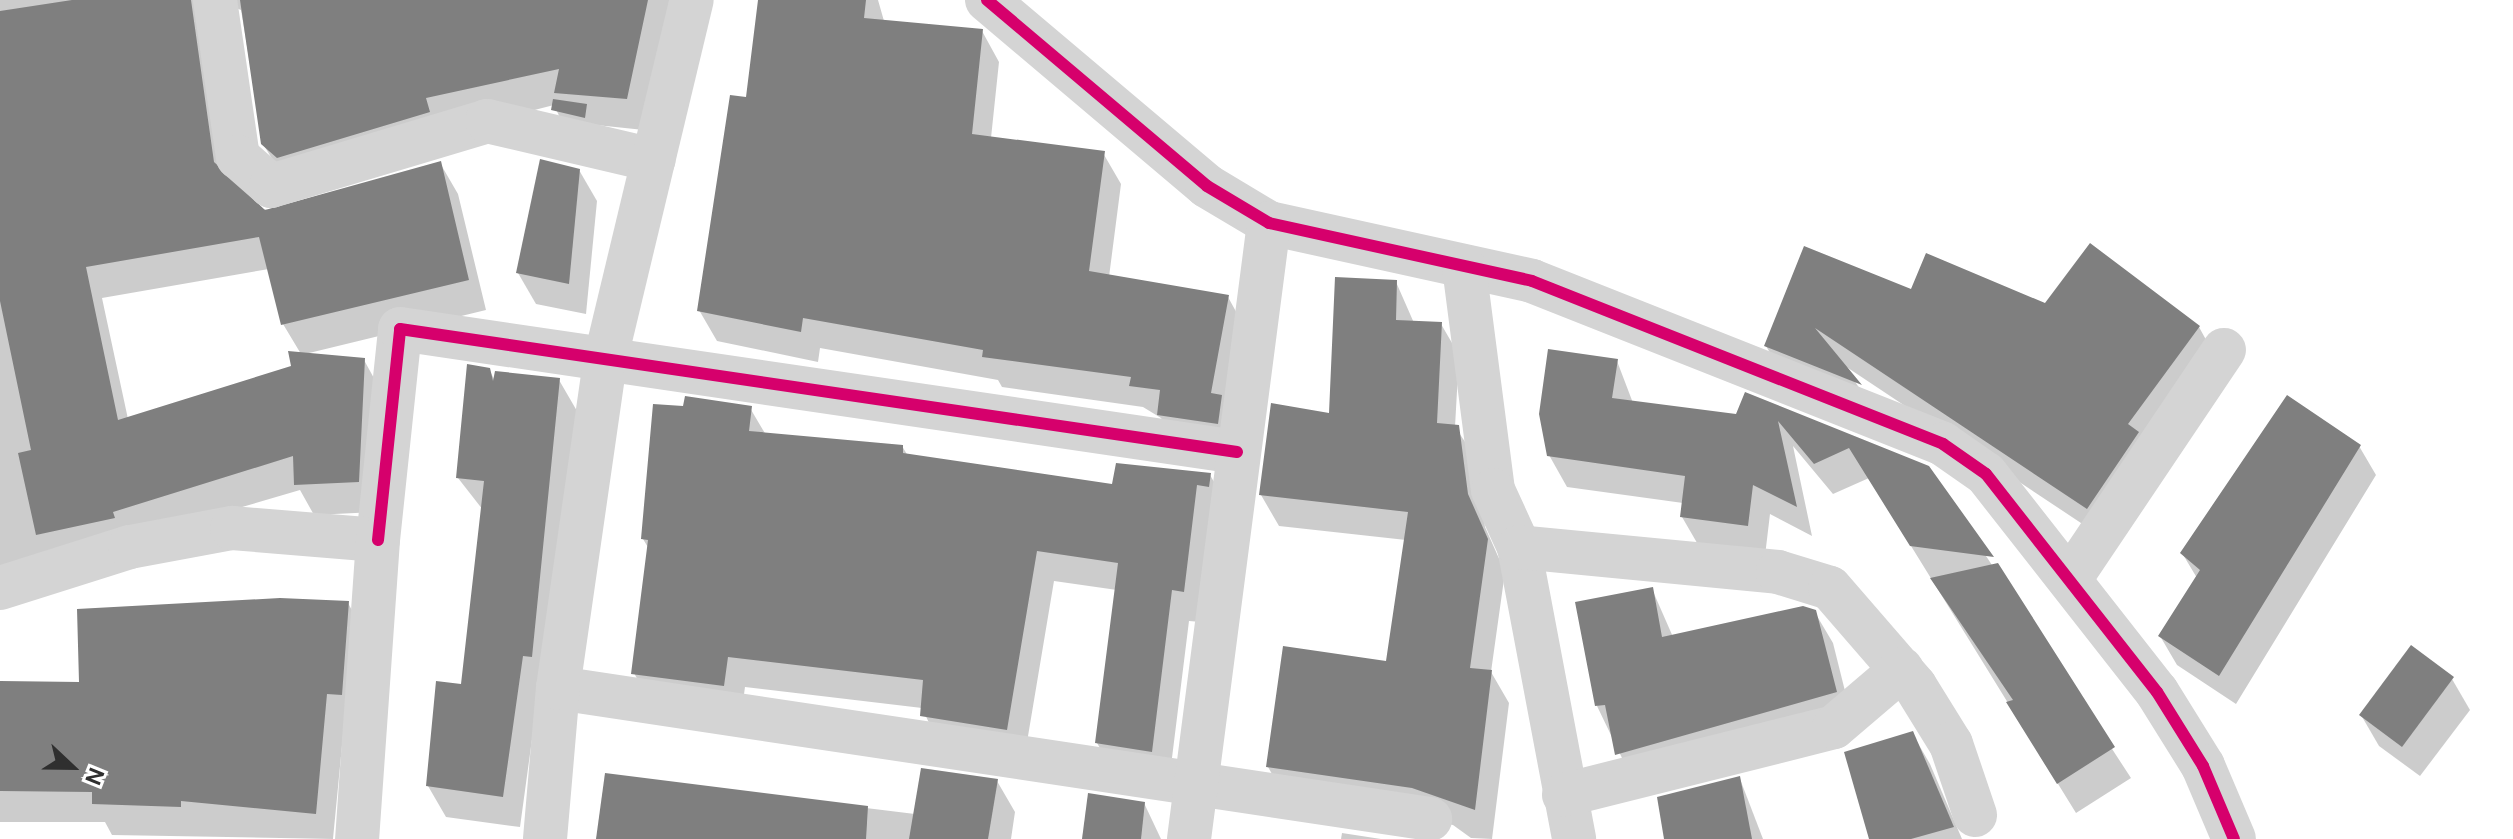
<!DOCTYPE html>
<html>
<head>
<meta charset="utf-8">
<style>
	body { margin:0 }
	#map { position:relative; width:2513px; height:839px; overflow:hidden; background:#fff; font-family:"DM Sans",sans-serif }
	div>[style] { position:absolute }
	.shadow>* { inset:0; background:#0003 }
	.building>* { inset:0; background:#7f7f7f }
	.minor>* { height:44px; margin:-22px; padding:0 22px; transform-origin:22px; border-radius:22px; background:#d4d4d4 }
	.cycleway>* { height:12px; margin:-6px; padding:0 6px; transform-origin:6px; border-radius:6px; background:#d6006c }
	span { translate:-50% -50%; white-space:nowrap; text-align:center; line-height:1.15; -webkit-text-stroke:8px #fff; paint-order:stroke }
	.north { position:absolute; left:32px; top:727px; width:80px; height:80px; -webkit-text-stroke:6px #fff; paint-order:stroke; rotate:112deg; font-size:22px; font-weight:700; line-height:32px; text-align:center; color:#2f2f2f }
	.north::after { content:''; display:block; margin:auto; width:28px; height:36px; background:#2f2f2f; clip-path:polygon(50% 0,100% 100%,50% 72%,0 100%) }
</style>
</head>
<body>
<div id="map">
	<div class="shadow">
		<i style="clip-path:polygon(evenodd,0 0,681px 0,644px 130px,596px 125px,571px 141px,554px 105px,282px 175px,263px 144px,241px 10px,231px 6px,253px 207px,278px 212px,440px 163px,458px 194px,486px 310px,305px 354px,364px 360px,381px 391px,376px 512px,314px 515px,300px 490px,0 578px,0 0,269px 269px,283px 324px,301px 354px,294px 367px,128px 419px,102px 298px,269px 269px)"></i>
		<i style="clip-path:polygon(760px 0,878px 0,884px 21px,982px 31px,999px 62px,991px 138px,1103px 153px,1121px 184px,1109px 277px,1228px 297px,1245px 328px,1238px 427px,1177px 446px,1161px 418px,1143px 407px,1002px 387px,998px 380px,820px 348px,818px 362px,717px 341px,699px 310px,748px 100px)"></i>
		<i style="clip-path:polygon(579px 170px,597px 201px,586px 314px,536px 304px,518px 273px)"></i>
		<i style="clip-path:polygon(1396px 282px,1414px 323px,1441px 324px,1459px 355px,1455px 427px,1476px 458px,1485px 527px,1505px 572px,1491px 672px,1509px 703px,1492px 839px,1471px 838px,1453px 825px,1286px 798px,1268px 767px,1388px 663px,1406px 540px,1279px 526px,1261px 495px,1330px 415px)"></i>
		<i style="clip-path:polygon(1912px 292px,2199px 327px,2216px 358px,2105px 539px,1845px 366px,1876px 414px,1784px 377px,1766px 346px)"></i>
		<i style="clip-path:polygon(1617px 361px,1633px 403px,1737px 416px,1746px 395px,1928px 467px,2131px 778px,2076px 813px,1869px 478px,1833px 494px,1793px 446px,1812px 536px,1770px 514px,1765px 556px,1700px 548px,1682px 517px,1683px 503px,1567px 487px,1549px 455px)"></i>
		<i style="clip-path:polygon(489px 369px,495px 381px,559px 380px,577px 411px,520px 827px,446px 817px,428px 786px,463px 686px,483px 510px,458px 478px)"></i>
		<i style="clip-path:polygon(750px 408px,766px 435px,902px 446px,908px 456px,1114px 486px,1210px 475px,1228px 506px,1201px 622px,1189px 621px,1169px 782px,1115px 774px,1097px 743px,1117px 590px,1054px 581px,1024px 760px,940px 746px,922px 708px,745px 687px,741px 716px,651px 704px,634px 673px,649px 549px,643px 539px)"></i>
		<i style="clip-path:polygon(2359px 446px,2376px 475px,2236px 704px,2177px 665px,2160px 636px,2197px 578px,2182px 553px)"></i>
		<i style="clip-path:polygon(1652px 589px,1673px 637px,1814px 611px,1833px 643px,1853px 723px,1635px 785px,1597px 706px)"></i>
		<i style="clip-path:polygon(348px 603px,365px 634px,344px 725px,333px 839px,112px 835px,105px 822px,0 822px,0 683px,81px 684px)"></i>
		<i style="clip-path:polygon(2452px 679px,2470px 710px,2420px 776px,2379px 746px,2361px 715px)"></i>
		<i style="clip-path:polygon(1912px 733px,1930px 764px,1962px 839px,1871px 839px)"></i>
		<i style="clip-path:polygon(606px 776px,915px 814px,997px 781px,1015px 812px,1011px 839px,598px 839px)"></i>
		<i style="clip-path:polygon(1740px 779px,1763px 839px,1666px 839px)"></i>
		<i style="clip-path:polygon(1144px 803px,1161px 839px,1084px 839px)"></i>
		<i style="clip-path:polygon(1342px 833px,1381px 839px,1341px 839px)"></i>
	</div>
	<div class="building">
		<i style="clip-path:polygon(72px 0,191px 0,214px 162px,265px 210px,441px 161px,469px 280px,281px 325px,259px 237px,86px 267px,118px 420px,291px 366px,288px 351px,365px 358px,359px 482px,294px 485px,293px 456px,113px 512px,115px 518px,36px 535px,18px 453px,31px 450px,0 301px,0 11px)"></i>
		<i style="clip-path:polygon(240px 0,648px 0,627px 99px,554px 93px,559px 69px,426px 98px,430px 112px,277px 158px,261px 144px)"></i>
		<i style="clip-path:polygon(758px 0,866px 0,864px 18px,983px 29px,972px 134px,1105px 151px,1089px 271px,1229px 295px,1211px 393px,1222px 395px,1218px 424px,1157px 415px,1160px 390px,1129px 386px,1131px 377px,982px 357px,983px 350px,803px 318px,801px 332px,697px 311px,730px 95px,746px 97px)"></i>
		<i style="clip-path:polygon(553px 99px,587px 104px,585px 118px,551px 110px)"></i>
		<i style="clip-path:polygon(540px 159px,580px 169px,569px 284px,516px 273px)"></i>
		<i style="clip-path:polygon(2090px 243px,2200px 326px,2128px 424px,2139px 432px,2087px 509px,1815px 328px,1862px 385px,1764px 346px,1804px 246px,1911px 289px,1926px 253px,2045px 303px)"></i>
		<i style="clip-path:polygon(1335px 277px,1397px 280px,1396px 320px,1442px 322px,1437px 423px,1459px 425px,1468px 494px,1488px 539px,1470px 668px,1492px 670px,1475px 810px,1412px 788px,1266px 767px,1283px 646px,1386px 661px,1408px 512px,1259px 495px,1271px 403px,1329px 413px)"></i>
		<i style="clip-path:polygon(1548px 349px,1618px 359px,1612px 398px,1736px 414px,1745px 392px,1929px 466px,1994px 557px,1910px 546px,1849px 448px,1814px 464px,1778px 421px,1797px 507px,1753px 485px,1748px 526px,1680px 517px,1685px 476px,1547px 456px,1539px 414px)"></i>
		<i style="clip-path:polygon(467px 364px,490px 368px,493px 381px,495px 371px,560px 378px,532px 657px,523px 656px,503px 797px,426px 786px,436px 681px,461px 684px,484px 481px,456px 478px)"></i>
		<i style="clip-path:polygon(2287px 395px,2361px 445px,2219px 676px,2158px 636px,2200px 570px,2180px 553px)"></i>
		<i style="clip-path:polygon(685px 396px,752px 406px,749px 431px,903px 445px,903px 453px,1112px 484px,1116px 463px,1211px 473px,1209px 487px,1197px 485px,1184px 592px,1172px 590px,1152px 752px,1095px 743px,1118px 563px,1037px 551px,1007px 730px,920px 716px,923px 680px,728px 657px,724px 686px,631px 674px,648px 540px,641px 539px,653px 404px,683px 406px)"></i>
		<i style="clip-path:polygon(1998px 563px,2115px 747px,2057px 784px,2006px 702px,2013px 700px,1930px 578px)"></i>
		<i style="clip-path:polygon(1653px 587px,1662px 637px,1803px 606px,1816px 610px,1837px 692px,1615px 755px,1605px 705px,1595px 706px,1575px 602px)"></i>
		<i style="clip-path:polygon(280px 598px,349px 601px,342px 695px,327px 694px,316px 814px,181px 801px,181px 807px,92px 804px,92px 792px,0 791px,0 681px,79px 682px,77px 609px)"></i>
		<i style="clip-path:polygon(2411px 645px,2454px 677px,2402px 747px,2359px 715px)"></i>
		<i style="clip-path:polygon(1913px 731px,1954px 827px,1911px 839px,1869px 839px,1844px 752px)"></i>
		<i style="clip-path:polygon(921px 768px,998px 779px,988px 839px,909px 839px)"></i>
		<i style="clip-path:polygon(605px 773px,868px 806px,866px 839px,596px 839px)"></i>
		<i style="clip-path:polygon(1740px 776px,1752px 839px,1664px 839px,1657px 797px)"></i>
		<i style="clip-path:polygon(1088px 793px,1145px 802px,1141px 839px,1082px 839px)"></i>
	</div>
	<div class="minor">
		<i style="left:215px;top:0;width:159px;rotate:81.7deg"></i>
		<i style="left:238px;top:157px;width:44px;rotate:41.3deg"></i>
		<i style="left:271px;top:186px;width:226px;rotate:-16.7deg"></i>
		<i style="left:487px;top:121px;width:171px;rotate:13.2deg"></i>
		<i style="left:987px;top:0;width:288px;rotate:40.2deg"></i>
		<i style="left:1207px;top:186px;width:72px;rotate:30.8deg"></i>
		<i style="left:1269px;top:223px;width:269px;rotate:12.4deg"></i>
		<i style="left:1532px;top:281px;width:442px;rotate:21.6deg"></i>
		<i style="left:1943px;top:444px;width:52px;rotate:34.9deg"></i>
		<i style="left:1986px;top:474px;width:277px;rotate:51.9deg"></i>
		<i style="left:2157px;top:692px;width:87px;rotate:58.1deg"></i>
		<i style="left:2203px;top:766px;width:79px;rotate:67deg"></i>
		<i style="left:1464px;top:267px;width:225px;rotate:82.6deg"></i>
		<i style="left:1493px;top:490px;width:63px;rotate:65.5deg"></i>
		<i style="left:1519px;top:547px;width:297px;rotate:79.3deg"></i>
		<i style="left:378px;top:540px;width:212px;rotate:-84deg"></i>
		<i style="left:400px;top:329px;width:846px;rotate:8.36deg"></i>
		<i style="left:1519px;top:547px;width:260px;rotate:5.5deg"></i>
		<i style="left:1778px;top:572px;width:54px;rotate:17.1deg"></i>
		<i style="left:1830px;top:588px;width:130px;rotate:49.1deg"></i>
		<i style="left:1915px;top:686px;width:68px;rotate:58.2deg"></i>
		<i style="left:1951px;top:744px;width:75px;rotate:71.3deg"></i>
		<i style="left:2070px;top:579px;width:276px;rotate:-56.1deg"></i>
		<i style="left:0;top:588px;width:136px;rotate:-17.5deg"></i>
		<i style="left:130px;top:547px;width:104px;rotate:-10.6deg"></i>
		<i style="left:232px;top:528px;width:146px;rotate:4.7deg"></i>
		<i style="left:378px;top:540px;width:300px;rotate:94deg"></i>
		<i style="left:558px;top:688px;width:882px;rotate:8.54deg"></i>
		<i style="left:1564px;top:795px;width:278px;rotate:-14.1deg"></i>
		<i style="left:1834px;top:727px;width:89px;rotate:-40.5deg"></i>
		<i style="left:545px;top:839px;width:152px;rotate:-85.1deg"></i>
		<i style="left:558px;top:688px;width:330px;rotate:-81.8deg"></i>
		<i style="left:605px;top:361px;width:371px;rotate:-76.5deg"></i>
		<i style="left:1189px;top:839px;width:621px;rotate:-82.6deg"></i>
	</div>
	<div class="cycleway">
		<i style="left:987px;top:0;width:288px;rotate:40.2deg"></i>
		<i style="left:1207px;top:186px;width:72px;rotate:30.8deg"></i>
		<i style="left:1269px;top:223px;width:269px;rotate:12.4deg"></i>
		<i style="left:1532px;top:281px;width:442px;rotate:21.6deg"></i>
		<i style="left:1943px;top:444px;width:52px;rotate:34.9deg"></i>
		<i style="left:1986px;top:474px;width:277px;rotate:51.9deg"></i>
		<i style="left:2157px;top:692px;width:87px;rotate:58.1deg"></i>
		<i style="left:2203px;top:766px;width:79px;rotate:67deg"></i>
		<i style="left:378px;top:540px;width:212px;rotate:-84deg"></i>
		<i style="left:400px;top:329px;width:846px;rotate:8.36deg"></i>
	</div>
	<div class="north">N</div>
</div>
</body>
</html>
